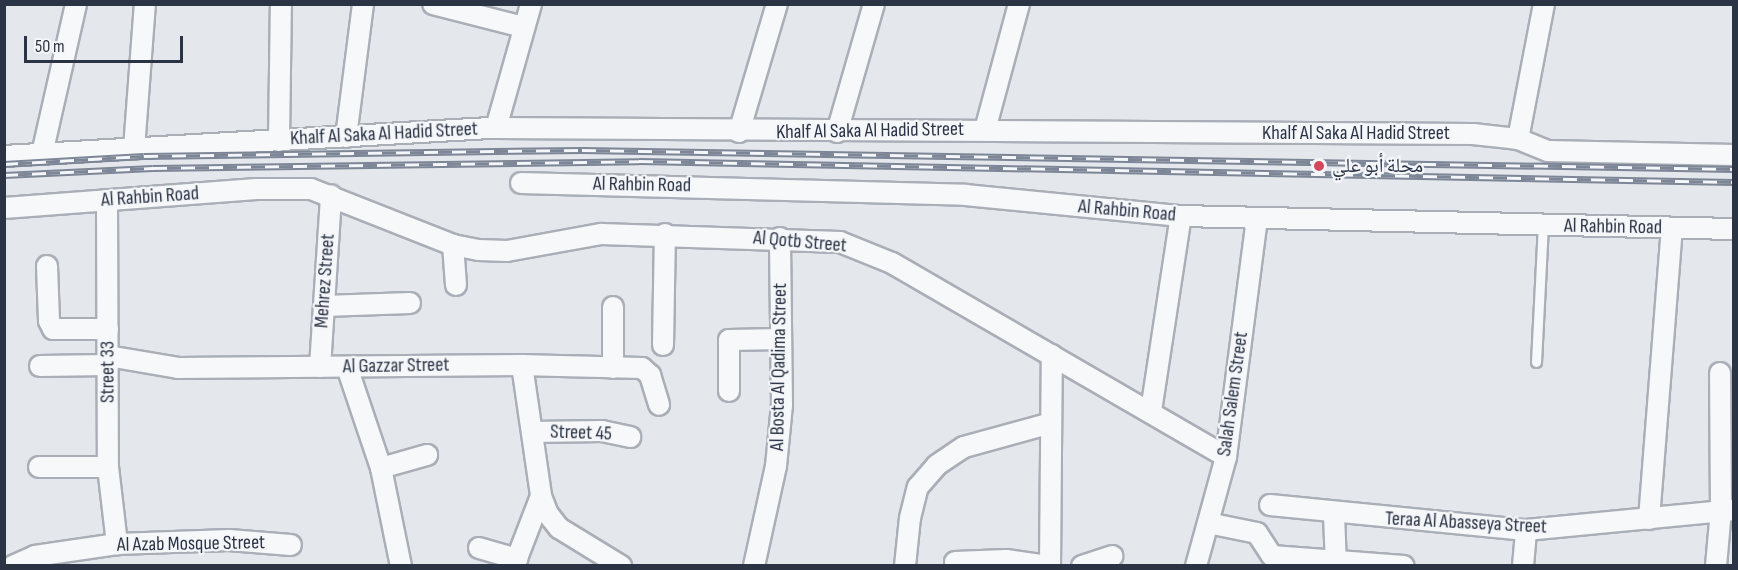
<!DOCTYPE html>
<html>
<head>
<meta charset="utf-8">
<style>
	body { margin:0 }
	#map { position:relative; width:1738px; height:570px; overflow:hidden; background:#e4e7ec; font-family:"Sofia Sans Condensed","Noto Naskh Arabic",sans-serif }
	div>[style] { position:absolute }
	.roads { filter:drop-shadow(2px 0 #a9aeb7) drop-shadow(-2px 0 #a9aeb7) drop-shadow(0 2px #a9aeb7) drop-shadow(0 -2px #a9aeb7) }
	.lane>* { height:9px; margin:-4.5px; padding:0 4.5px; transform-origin:4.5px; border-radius:4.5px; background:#f7f8fa }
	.street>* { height:20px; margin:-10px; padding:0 10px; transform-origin:10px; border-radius:10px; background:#f7f8fa }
	.rail>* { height:7px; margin-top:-3.5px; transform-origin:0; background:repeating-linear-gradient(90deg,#f4f6f9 0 14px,#7d8696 0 28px); box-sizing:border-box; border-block:2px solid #7d8696 }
	.dots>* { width:16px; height:16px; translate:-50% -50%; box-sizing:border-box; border:3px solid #f4f6f9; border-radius:50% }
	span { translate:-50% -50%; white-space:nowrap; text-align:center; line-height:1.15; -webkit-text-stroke:4.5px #f4f6f9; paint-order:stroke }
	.street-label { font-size:20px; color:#2b3445 }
	.poi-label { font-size:20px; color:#2b3445 }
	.left { translate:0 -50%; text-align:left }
	.frame { position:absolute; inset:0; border:6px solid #2b3445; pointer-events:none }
	.scale { position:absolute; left:24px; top:36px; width:159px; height:27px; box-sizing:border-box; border:3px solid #2b3445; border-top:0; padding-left:8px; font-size:18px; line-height:21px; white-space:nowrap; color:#2b3445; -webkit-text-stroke:4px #f4f6f9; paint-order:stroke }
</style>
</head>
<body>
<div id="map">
	<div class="roads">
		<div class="lane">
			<i style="left:1536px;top:362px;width:137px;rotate:-87.1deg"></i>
		</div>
		<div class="street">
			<i style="left:433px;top:4px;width:93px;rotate:14.3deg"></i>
			<i style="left:496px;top:128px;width:129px;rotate:-74.2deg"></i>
			<i style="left:985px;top:130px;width:131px;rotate:-74.9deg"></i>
			<i style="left:739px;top:132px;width:134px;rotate:-73.5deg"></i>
			<i style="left:837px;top:132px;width:133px;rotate:-73.9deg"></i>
			<i style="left:346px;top:137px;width:134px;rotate:-82.7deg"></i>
			<i style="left:1518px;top:139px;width:137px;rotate:-79.1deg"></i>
			<i style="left:279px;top:141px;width:137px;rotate:-89.2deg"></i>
			<i style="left:134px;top:149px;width:145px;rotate:-85.7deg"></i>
			<i style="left:42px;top:154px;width:154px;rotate:-77.2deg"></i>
			<i style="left:4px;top:156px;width:493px;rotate:-3.3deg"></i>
			<i style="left:496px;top:128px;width:977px;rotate:0.35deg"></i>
			<i style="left:1473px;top:134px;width:45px;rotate:6.3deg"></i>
			<i style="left:1518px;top:139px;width:32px;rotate:22deg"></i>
			<i style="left:1548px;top:151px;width:186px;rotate:1.2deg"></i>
			<i style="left:521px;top:183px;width:444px;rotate:1.5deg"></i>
			<i style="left:965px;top:195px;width:217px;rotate:5.6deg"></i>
			<i style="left:1181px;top:216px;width:553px;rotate:1.35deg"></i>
			<i style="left:107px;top:200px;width:267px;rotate:89.8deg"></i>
			<i style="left:108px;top:467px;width:78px;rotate:83.3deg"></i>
			<i style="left:4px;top:208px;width:253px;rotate:-4.3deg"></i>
			<i style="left:256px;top:189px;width:55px"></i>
			<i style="left:311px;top:189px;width:153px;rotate:21.5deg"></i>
			<i style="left:453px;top:245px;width:26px;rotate:11deg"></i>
			<i style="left:479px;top:250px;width:28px;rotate:2deg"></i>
			<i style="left:507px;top:251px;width:96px;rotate:-10.3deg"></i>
			<i style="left:601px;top:234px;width:239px;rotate:1.9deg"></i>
			<i style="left:840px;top:242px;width:56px;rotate:22deg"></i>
			<i style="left:892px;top:263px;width:386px;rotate:30.1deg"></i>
			<i style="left:453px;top:245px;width:40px;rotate:85.7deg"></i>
			<i style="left:47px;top:266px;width:55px;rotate:87.9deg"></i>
			<i style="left:49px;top:321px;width:9px;rotate:63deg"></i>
			<i style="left:53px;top:329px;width:55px"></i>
			<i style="left:324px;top:306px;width:86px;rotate:-2deg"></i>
			<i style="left:613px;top:307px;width:61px;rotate:90deg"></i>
			<i style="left:663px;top:345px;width:111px;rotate:-89deg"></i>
			<i style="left:108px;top:356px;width:71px;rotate:9.7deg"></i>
			<i style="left:178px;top:368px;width:344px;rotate:-0.5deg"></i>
			<i style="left:522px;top:365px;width:120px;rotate:1.4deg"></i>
			<i style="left:642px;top:368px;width:11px;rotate:41deg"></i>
			<i style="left:650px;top:375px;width:31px;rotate:73deg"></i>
			<i style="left:522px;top:365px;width:132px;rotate:81.7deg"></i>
			<i style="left:541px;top:496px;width:19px;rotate:69deg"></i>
			<i style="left:548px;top:514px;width:18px;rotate:52deg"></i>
			<i style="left:559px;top:528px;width:73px;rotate:31.5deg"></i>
			<i style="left:40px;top:366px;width:68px;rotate:-0.8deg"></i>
			<i style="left:320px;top:367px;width:172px;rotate:-86.3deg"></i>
			<i style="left:347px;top:367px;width:107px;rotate:71.4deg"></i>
			<i style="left:381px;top:468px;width:100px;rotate:78.5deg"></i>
			<i style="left:729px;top:391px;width:51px;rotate:-90deg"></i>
			<i style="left:729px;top:340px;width:52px;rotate:-1.1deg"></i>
			<i style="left:1151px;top:411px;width:197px;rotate:-81.3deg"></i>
			<i style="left:532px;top:432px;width:70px;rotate:-0.8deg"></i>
			<i style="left:602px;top:431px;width:29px;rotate:12deg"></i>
			<i style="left:39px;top:467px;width:69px"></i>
			<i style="left:381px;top:468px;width:48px;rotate:-15.8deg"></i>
			<i style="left:1270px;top:505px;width:257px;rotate:5.6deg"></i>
			<i style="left:1526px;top:530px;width:209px;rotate:-5.5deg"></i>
			<i style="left:1334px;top:514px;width:52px;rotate:87.8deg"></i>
			<i style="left:1649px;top:519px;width:292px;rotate:-85.5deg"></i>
			<i style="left:1208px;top:523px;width:50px;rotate:11.5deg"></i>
			<i style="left:1257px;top:533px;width:27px;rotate:57deg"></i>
			<i style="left:1272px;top:556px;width:132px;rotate:4.3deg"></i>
			<i style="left:479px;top:548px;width:40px;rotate:16deg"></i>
			<i style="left:955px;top:562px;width:51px;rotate:-2.2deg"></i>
			<i style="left:1006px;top:560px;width:42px;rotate:8.1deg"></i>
			<i style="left:13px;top:566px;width:24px;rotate:-24deg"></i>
			<i style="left:35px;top:556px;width:83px;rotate:-8.3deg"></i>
			<i style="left:117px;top:544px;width:112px;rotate:-2deg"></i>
			<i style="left:229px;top:540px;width:62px;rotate:4.6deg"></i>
			<i style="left:514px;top:566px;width:75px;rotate:-68.9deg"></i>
			<i style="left:754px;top:566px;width:102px;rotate:-77.6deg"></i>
			<i style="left:776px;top:466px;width:61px;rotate:-84.4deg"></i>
			<i style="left:782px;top:405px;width:167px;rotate:-90.7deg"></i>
			<i style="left:905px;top:566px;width:48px;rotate:-84.1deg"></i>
			<i style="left:910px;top:518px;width:32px;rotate:-76deg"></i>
			<i style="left:918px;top:487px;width:29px;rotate:-49deg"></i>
			<i style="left:937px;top:465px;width:32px;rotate:-34deg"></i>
			<i style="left:964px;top:447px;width:90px;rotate:-15.4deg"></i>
			<i style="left:1050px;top:566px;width:211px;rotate:-89.5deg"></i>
			<i style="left:1082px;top:566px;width:32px;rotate:-18deg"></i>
			<i style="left:1196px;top:566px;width:113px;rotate:-74.6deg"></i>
			<i style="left:1226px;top:457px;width:240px;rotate:-82.6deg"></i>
			<i style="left:1523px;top:566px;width:36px;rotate:-85deg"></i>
			<i style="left:1716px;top:566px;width:56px;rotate:-84.9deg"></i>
			<i style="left:1721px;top:510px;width:137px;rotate:-90.4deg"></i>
		</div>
	</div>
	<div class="rail">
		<i style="left:4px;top:164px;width:140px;rotate:-3.3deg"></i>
		<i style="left:144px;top:156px;width:438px;rotate:-0.8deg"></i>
		<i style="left:582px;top:150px;width:1152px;rotate:0.94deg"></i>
		<i style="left:4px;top:175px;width:149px;rotate:-2.7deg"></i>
		<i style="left:153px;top:168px;width:486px;rotate:-0.8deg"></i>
		<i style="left:639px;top:161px;width:1095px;rotate:1.1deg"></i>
	</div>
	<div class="dots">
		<i style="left:1319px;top:166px;background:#d1495b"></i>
	</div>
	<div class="street-label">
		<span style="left:870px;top:131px;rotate:-1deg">Khalf Al Saka Al Hadid Street</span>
		<span style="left:1356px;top:133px">Khalf Al Saka Al Hadid Street</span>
		<span style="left:384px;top:134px;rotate:-3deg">Khalf Al Saka Al Hadid Street</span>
		<span style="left:642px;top:185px;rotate:1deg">Al Rahbin Road</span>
		<span style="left:150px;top:197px;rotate:-4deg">Al Rahbin Road</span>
		<span style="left:1127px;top:211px;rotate:5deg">Al Rahbin Road</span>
		<span style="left:1613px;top:227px;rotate:1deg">Al Rahbin Road</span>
		<span style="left:800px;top:242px;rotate:5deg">Al Qotb Street</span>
		<span style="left:325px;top:281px;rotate:-86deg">Mehrez Street</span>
		<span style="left:396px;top:366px;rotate:-1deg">Al Gazzar Street</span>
		<span style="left:779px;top:367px;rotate:-89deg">Al Bosta Al Qadima Street</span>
		<span style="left:108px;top:372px;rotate:-90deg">Street 33</span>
		<span style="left:1233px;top:394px;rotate:-82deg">Salah Salem Street</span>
		<span style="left:581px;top:433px;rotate:2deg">Street 45</span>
		<span style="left:1466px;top:523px;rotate:3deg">Teraa Al Abasseya Street</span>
		<span style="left:191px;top:544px;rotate:-1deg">Al Azab Mosque Street</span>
	</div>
	<div class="poi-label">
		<span class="left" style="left:1332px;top:166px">محلة أبو علي</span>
	</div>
	<div class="frame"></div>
	<div class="scale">50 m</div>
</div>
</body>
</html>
